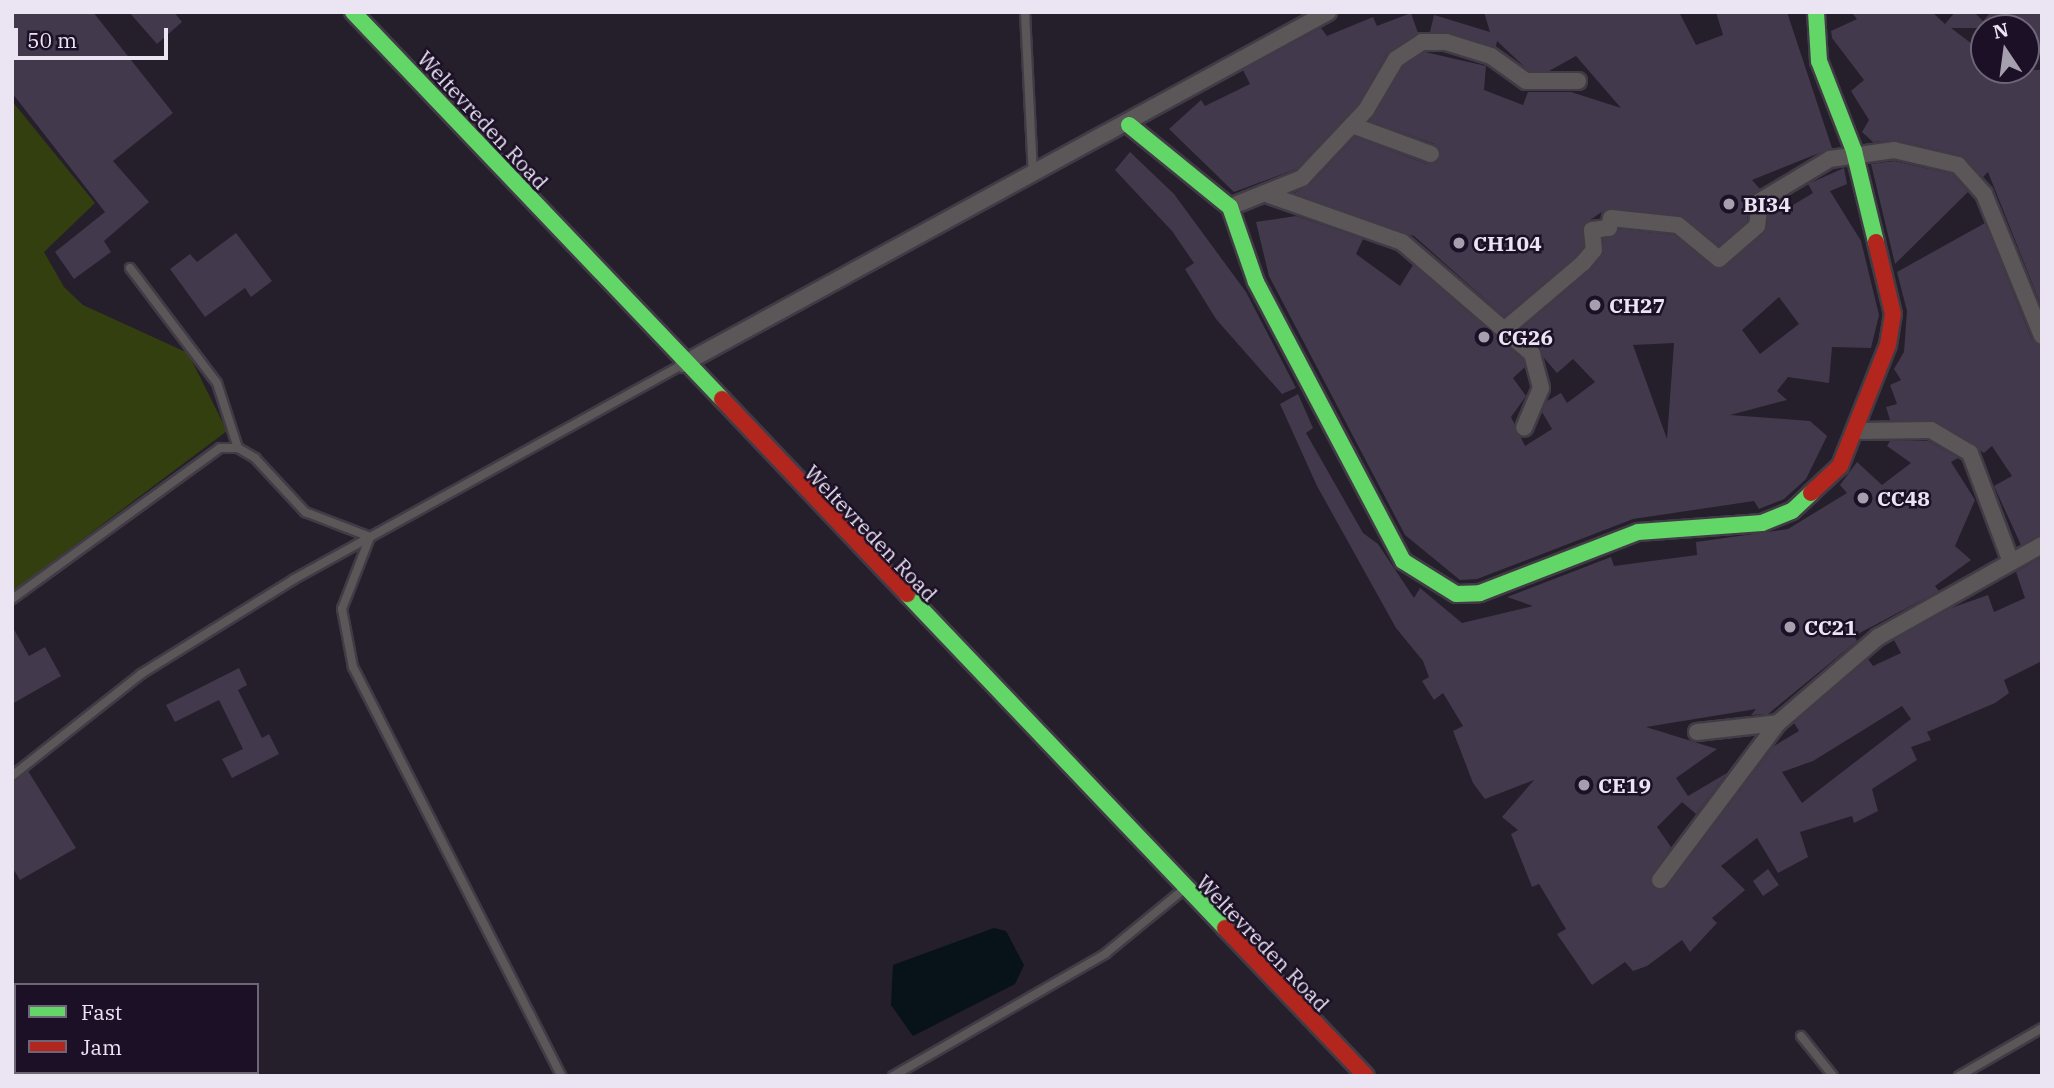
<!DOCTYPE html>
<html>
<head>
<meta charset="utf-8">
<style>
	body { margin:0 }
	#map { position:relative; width:2054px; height:1088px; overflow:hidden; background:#251e2b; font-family:"IBM Plex Serif",serif }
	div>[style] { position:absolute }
	.green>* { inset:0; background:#333f0e }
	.water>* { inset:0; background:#071219 }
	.building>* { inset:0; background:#43394d }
	.roads { filter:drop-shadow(2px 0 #413b46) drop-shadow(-2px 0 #413b46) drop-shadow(0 2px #413b46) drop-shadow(0 -2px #413b46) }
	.lane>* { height:8px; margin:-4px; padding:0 4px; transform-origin:4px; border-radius:4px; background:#5b5657 }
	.street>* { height:16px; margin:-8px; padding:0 8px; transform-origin:8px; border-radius:8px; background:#5b5657 }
	.fast>* { height:16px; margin:-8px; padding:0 8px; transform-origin:8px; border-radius:8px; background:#63d668 }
	.jam>* { height:16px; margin:-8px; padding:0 8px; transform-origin:8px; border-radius:8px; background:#b3261e }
	.dots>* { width:19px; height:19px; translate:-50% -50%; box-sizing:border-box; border:4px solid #1b1026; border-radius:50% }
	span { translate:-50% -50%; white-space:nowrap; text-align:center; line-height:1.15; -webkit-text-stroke:5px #1b1026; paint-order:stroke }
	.street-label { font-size:21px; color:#ebe4f3 }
	.poi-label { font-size:21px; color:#ebe4f3; font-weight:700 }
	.left { translate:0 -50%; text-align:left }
	.frame { position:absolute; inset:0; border:14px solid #ebe4f3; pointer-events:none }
	.legend { position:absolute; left:14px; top:983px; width:245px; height:91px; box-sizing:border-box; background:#1b1026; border:2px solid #6e6578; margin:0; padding:9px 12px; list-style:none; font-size:21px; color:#ebe4f3 }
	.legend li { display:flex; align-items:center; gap:14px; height:35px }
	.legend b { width:35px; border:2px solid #6e6578 }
	.north { position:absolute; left:1970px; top:14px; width:70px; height:70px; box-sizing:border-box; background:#1b1026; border:2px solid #6e6578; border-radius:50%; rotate:347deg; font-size:19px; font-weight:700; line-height:28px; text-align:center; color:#ebe4f3 }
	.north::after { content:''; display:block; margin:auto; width:24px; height:32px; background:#a69fad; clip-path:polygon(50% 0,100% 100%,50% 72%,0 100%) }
	.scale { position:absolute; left:14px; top:28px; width:154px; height:32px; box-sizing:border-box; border:4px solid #ebe4f3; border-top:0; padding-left:9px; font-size:21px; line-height:24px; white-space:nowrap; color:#ebe4f3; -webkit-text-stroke:5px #1b1026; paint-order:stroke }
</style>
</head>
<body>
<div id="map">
	<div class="green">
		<i style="clip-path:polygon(12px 101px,95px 203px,44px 252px,64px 287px,83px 305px,188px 353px,227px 431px,12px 592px)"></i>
	</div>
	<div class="water">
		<i style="clip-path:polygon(994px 928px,1006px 931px,1024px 965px,1015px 984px,913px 1036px,891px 1005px,893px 965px)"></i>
	</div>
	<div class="building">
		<i style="clip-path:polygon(12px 12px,93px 12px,173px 113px,113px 161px,149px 202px,104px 241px,111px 252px,74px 279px,55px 252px,105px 212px,12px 93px)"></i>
		<i style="clip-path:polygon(129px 12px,174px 12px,182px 22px,157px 44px)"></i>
		<i style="clip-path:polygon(1484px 12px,1679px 12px,1696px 45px,1723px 35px,1716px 12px,1787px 12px,1832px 148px,1752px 180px,1760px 189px,1751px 196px,1747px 221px,1719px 245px,1680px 215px,1606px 209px,1583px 225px,1583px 247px,1576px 256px,1504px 316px,1414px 236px,1294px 193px,1310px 185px,1355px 137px,1427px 164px,1438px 162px,1435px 144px,1370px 121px,1404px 66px,1425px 52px,1486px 66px,1484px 90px,1523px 105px,1528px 92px,1571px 92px,1621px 108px,1576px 56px,1549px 71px,1529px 71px,1497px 41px,1496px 47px,1430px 32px,1434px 15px,1490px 32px)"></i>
		<i style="clip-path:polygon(1851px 12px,1932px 12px,1945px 24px,1955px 12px,1974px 12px,1983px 21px,1991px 12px,2042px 12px,2042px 54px,2026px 46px,2026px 28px,1951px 28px,1984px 53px,1984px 70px,2042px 70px,2042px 308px,1988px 172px,1983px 177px,1960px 155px,1896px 140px,1873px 142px,1862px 132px,1869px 120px,1851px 91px,1864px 80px,1832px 38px,1831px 31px,1857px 19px)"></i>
		<i style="clip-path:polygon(1411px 13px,1418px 33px,1387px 53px,1358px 104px,1296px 169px,1234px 192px,1169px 129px,1201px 100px,1205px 106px,1250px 84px,1243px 70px,1321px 28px,1327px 36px,1373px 17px,1377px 26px)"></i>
		<i style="clip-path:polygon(1130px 152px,1174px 194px,1246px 292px,1296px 388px,1282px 394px,1216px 319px,1185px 269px,1194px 263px,1172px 231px,1115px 170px)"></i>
		<i style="clip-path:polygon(1894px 161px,1952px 174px,1968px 192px,1895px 264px,1871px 164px)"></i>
		<i style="clip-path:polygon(evenodd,1844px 168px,1847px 184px,1830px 191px,1861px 241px,1879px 315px,1871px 348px,1832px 347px,1829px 383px,1788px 377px,1777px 391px,1787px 400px,1730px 415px,1810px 421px,1827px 436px,1806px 479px,1784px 499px,1759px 509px,1754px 501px,1633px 519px,1477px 579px,1460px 580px,1405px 535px,1269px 276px,1256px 222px,1296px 216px,1363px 239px,1356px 254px,1400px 286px,1413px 265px,1523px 360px,1525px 367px,1513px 378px,1526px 396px,1511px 417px,1525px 446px,1552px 429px,1542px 412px,1547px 401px,1561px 393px,1567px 403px,1595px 382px,1573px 359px,1557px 373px,1520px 330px,1591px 270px,1604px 254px,1603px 239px,1619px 229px,1674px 235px,1722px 269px,1764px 233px,1770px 207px,1783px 211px,1813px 193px,1808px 184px,1844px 168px,1779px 297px,1799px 324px,1760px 354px,1742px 330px,1779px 297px,1844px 168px,1674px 343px,1667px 439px,1633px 345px,1674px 343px)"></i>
		<i style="clip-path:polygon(1985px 223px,2032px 340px,2042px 346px,2042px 535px,2021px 545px,1994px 486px,2012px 476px,1992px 446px,1984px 453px,1932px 420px,1890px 420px,1886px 407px,1897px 404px,1890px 385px,1901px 380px,1894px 369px,1904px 352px,1907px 311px,1897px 272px)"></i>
		<i style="clip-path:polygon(236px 233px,272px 281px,251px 297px,245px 288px,205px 317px,170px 269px,190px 254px,197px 262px)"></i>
		<i style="clip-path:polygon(evenodd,1298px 394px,1313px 428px,1306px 433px,1363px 533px,1378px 544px,1414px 598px,1420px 588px,1462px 623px,1533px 606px,1507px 597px,1611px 557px,1614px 566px,1697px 555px,1696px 542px,1788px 529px,1847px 493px,1840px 485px,1857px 462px,1882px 485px,1911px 463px,1887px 446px,1890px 441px,1928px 441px,1958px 458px,1951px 462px,1975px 500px,1955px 546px,1971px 560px,1935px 586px,1939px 591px,1854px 636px,1857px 641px,1768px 714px,1751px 715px,1756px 709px,1646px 727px,1717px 749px,1676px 778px,1688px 796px,1727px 773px,1696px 814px,1682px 802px,1657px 827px,1671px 847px,1650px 878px,1658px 890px,1668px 886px,1774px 746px,1799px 731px,1794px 723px,1868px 659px,1873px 666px,1901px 653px,1894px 640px,1951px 608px,1988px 595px,1994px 612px,2025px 598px,2016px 572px,2042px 557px,2042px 661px,2004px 680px,2009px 693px,1995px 703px,1927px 732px,1931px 740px,1911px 747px,1917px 760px,1872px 789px,1878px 811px,1854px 823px,1852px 816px,1800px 832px,1808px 857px,1778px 873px,1757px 838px,1721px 866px,1745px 890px,1712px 918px,1717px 923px,1690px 952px,1682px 940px,1647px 966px,1633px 971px,1625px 962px,1592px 985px,1557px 934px,1566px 929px,1539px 884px,1532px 887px,1511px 834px,1518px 830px,1502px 817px,1534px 780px,1485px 799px,1473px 783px,1453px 731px,1463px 726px,1443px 693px,1434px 700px,1422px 681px,1429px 677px,1423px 661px,1396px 628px,1317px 486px,1280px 404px,1298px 394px,1902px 706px,1911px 719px,1802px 803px,1782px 772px,1813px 761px,1902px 706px)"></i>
		<i style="clip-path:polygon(12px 626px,29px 656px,45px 647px,61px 676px,12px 704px)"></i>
		<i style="clip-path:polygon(239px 668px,247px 685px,238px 690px,262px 738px,269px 734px,279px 754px,232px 778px,222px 759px,243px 749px,219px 700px,175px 722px,166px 705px)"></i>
		<i style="clip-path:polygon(28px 771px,76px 848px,20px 880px,12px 867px,12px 782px)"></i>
		<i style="clip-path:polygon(1768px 869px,1779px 885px,1763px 896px,1753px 881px)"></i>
	</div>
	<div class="roads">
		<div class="lane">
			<i style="left:1025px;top:12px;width:162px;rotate:87.2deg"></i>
			<i style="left:130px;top:268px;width:144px;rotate:52.9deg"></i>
			<i style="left:217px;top:383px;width:68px;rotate:72.1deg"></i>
			<i style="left:370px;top:537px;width:77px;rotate:111.3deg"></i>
			<i style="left:342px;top:609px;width:59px;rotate:79.3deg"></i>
			<i style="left:353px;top:667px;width:459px;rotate:63deg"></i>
			<i style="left:12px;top:599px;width:257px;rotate:-36deg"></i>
			<i style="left:220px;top:448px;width:18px"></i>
			<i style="left:238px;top:448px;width:20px;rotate:30deg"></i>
			<i style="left:255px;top:458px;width:74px;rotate:47.2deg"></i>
			<i style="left:305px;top:512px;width:70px;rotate:21deg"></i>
			<i style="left:12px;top:776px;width:164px;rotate:-38.3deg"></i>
			<i style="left:141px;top:674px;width:180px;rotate:-31.8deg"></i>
			<i style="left:294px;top:579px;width:444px;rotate:-28.9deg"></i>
			<i style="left:1801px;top:1036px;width:51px;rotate:51.3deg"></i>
			<i style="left:893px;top:1076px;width:245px;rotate:-29.9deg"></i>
			<i style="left:1105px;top:954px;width:101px;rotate:-39.4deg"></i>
			<i style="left:1959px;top:1076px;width:96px;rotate:-30deg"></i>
		</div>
		<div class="street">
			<i style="left:1352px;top:125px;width:84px;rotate:20.2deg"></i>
			<i style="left:1269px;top:195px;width:141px;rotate:19.5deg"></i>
			<i style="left:1402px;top:242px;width:172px;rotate:40.7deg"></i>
			<i style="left:1532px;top:354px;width:35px;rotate:75deg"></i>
			<i style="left:1541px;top:388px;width:43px;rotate:113deg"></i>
			<i style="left:1230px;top:207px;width:78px;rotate:-21.9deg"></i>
			<i style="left:1302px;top:178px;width:93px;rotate:-46.7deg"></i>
			<i style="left:1366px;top:110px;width:59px;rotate:-59.5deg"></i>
			<i style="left:1396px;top:59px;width:31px;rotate:-33deg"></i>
			<i style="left:1422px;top:42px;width:24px"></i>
			<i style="left:1446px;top:42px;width:47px;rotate:17.3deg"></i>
			<i style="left:1491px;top:56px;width:43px;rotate:35.5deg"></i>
			<i style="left:1526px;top:81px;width:52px"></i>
			<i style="left:1504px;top:330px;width:104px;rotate:-40.3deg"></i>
			<i style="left:1583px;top:263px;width:17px;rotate:-50deg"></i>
			<i style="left:1594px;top:250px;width:20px;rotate:-96deg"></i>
			<i style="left:1592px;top:230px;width:17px;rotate:-7deg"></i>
			<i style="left:1609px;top:228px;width:10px;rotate:-79deg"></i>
			<i style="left:1611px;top:218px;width:67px;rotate:6deg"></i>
			<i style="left:1678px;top:225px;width:53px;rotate:39.7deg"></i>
			<i style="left:1719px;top:259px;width:50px;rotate:-41deg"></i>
			<i style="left:1757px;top:226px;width:25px;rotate:-83deg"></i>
			<i style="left:1760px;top:201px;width:82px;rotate:-31deg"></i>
			<i style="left:1830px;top:159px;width:65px;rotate:-8deg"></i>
			<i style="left:1894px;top:150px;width:66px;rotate:13.2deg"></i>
			<i style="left:1958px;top:165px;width:39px;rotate:48deg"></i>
			<i style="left:1984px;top:194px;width:153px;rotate:67.8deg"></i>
			<i style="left:683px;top:364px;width:735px;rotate:-28.62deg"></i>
			<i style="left:1858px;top:431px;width:73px;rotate:-0.8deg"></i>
			<i style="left:1931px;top:430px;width:45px;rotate:30.5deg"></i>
			<i style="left:1970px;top:453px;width:116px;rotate:69.4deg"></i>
			<i style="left:1697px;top:732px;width:81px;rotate:-6.3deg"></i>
			<i style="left:1660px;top:880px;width:196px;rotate:-53.1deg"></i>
			<i style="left:1778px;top:723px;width:132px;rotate:-40.7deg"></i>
			<i style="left:1878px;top:637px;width:188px;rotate:-29.3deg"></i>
		</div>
		<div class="fast">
			<i style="left:353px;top:12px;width:535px;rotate:46.36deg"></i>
			<i style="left:1816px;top:12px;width:49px;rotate:86.5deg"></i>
			<i style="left:1819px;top:61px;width:97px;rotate:68.7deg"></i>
			<i style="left:1854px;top:151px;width:94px;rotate:76.4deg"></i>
			<i style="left:1129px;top:125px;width:130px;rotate:39.1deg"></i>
			<i style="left:1230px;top:207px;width:79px;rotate:70.9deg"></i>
			<i style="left:1256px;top:282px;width:315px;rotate:62.2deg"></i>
			<i style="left:1403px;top:561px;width:62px;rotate:31.9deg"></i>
			<i style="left:1456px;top:594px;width:24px;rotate:-2deg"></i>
			<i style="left:1480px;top:593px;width:169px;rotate:-21.1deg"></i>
			<i style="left:1638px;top:532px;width:124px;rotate:-4.2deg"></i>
			<i style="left:1762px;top:523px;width:32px;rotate:-22deg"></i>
			<i style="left:1792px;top:511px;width:26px;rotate:-43deg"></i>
			<i style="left:907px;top:594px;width:461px;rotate:46.4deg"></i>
		</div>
		<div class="jam">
			<i style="left:722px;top:399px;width:269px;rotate:46.5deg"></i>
			<i style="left:1811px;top:493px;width:40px;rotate:-43deg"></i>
			<i style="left:1840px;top:466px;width:130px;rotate:-68.4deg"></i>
			<i style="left:1888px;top:345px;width:31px;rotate:-81deg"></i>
			<i style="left:1893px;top:314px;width:74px;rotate:-103.3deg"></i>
			<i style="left:1225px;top:928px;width:204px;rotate:46.4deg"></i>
		</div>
	</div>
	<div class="dots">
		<i style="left:1729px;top:204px;background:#a69fad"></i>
		<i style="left:1459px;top:243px;background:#a69fad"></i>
		<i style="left:1595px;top:305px;background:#a69fad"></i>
		<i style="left:1484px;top:337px;background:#a69fad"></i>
		<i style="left:1863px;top:498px;background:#a69fad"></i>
		<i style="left:1790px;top:627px;background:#a69fad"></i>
		<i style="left:1584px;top:785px;background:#a69fad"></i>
	</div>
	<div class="street-label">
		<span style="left:483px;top:120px;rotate:47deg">Weltevreden Road</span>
		<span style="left:871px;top:533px;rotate:46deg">Weltevreden Road</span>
		<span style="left:1263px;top:943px;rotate:46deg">Weltevreden Road</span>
	</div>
	<div class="poi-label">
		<span class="left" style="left:1743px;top:204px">BI34</span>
		<span class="left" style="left:1473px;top:243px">CH104</span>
		<span class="left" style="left:1609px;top:305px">CH27</span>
		<span class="left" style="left:1498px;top:337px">CG26</span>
		<span class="left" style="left:1877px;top:498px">CC48</span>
		<span class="left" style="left:1804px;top:627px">CC21</span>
		<span class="left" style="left:1598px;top:785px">CE19</span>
	</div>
	<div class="frame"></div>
	<ul class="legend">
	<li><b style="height:9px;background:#63d668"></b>Fast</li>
	<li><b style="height:9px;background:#b3261e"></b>Jam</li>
	</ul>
	<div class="north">N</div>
	<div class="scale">50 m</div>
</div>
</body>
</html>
